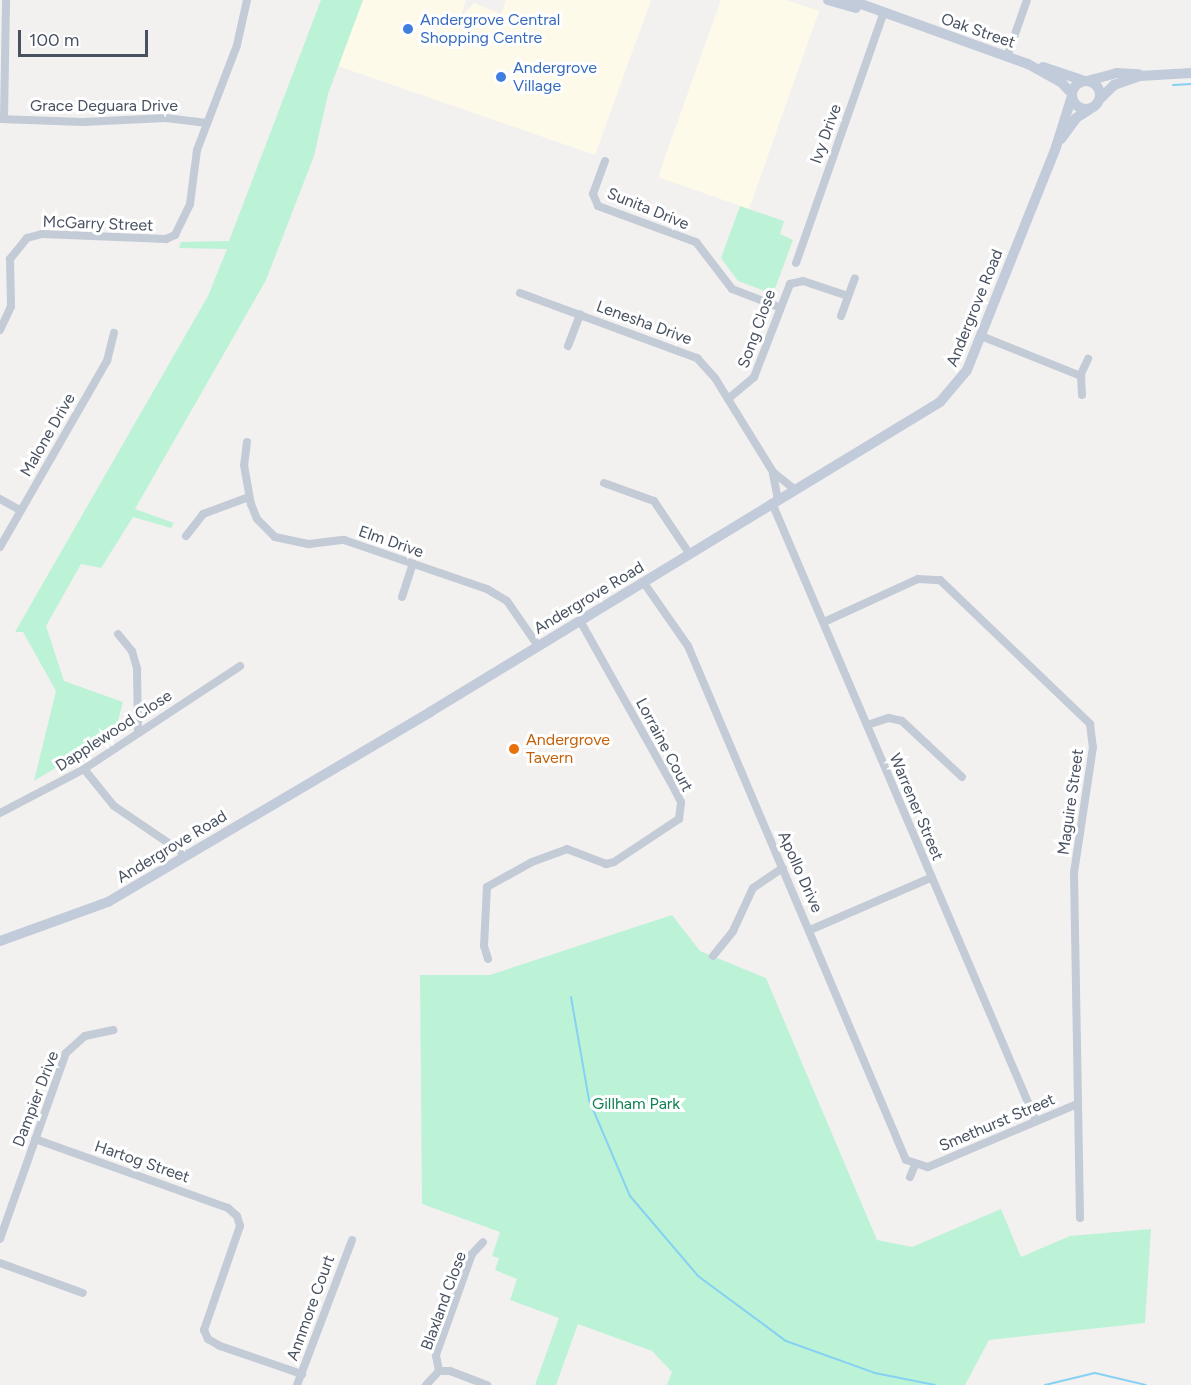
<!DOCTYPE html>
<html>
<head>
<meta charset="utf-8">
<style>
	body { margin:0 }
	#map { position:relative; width:1191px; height:1385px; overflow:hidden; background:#f3f0f0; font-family:Figtree,sans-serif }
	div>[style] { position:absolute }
	.commercial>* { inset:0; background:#fefaea }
	.green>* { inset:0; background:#bcf3d7 }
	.stream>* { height:2px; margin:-1px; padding:0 1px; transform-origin:1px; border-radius:1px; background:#86d1f3 }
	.street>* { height:8px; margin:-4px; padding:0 4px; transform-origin:4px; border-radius:4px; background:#c3cbd6 }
	.secondary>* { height:10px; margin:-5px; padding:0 5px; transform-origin:5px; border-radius:5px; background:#c2cbda }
	.secondary>.ring { margin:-5px; padding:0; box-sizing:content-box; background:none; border:10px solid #c2cbda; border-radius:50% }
	.dots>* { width:16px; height:16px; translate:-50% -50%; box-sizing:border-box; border:3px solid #fff; border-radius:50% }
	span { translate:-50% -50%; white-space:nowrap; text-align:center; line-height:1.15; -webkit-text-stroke:6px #fff; paint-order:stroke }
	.shop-label { font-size:16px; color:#366cbe }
	.left { translate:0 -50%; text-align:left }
	.street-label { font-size:16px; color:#475160 }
	.food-label { font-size:16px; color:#c56008 }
	.park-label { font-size:16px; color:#108254 }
	.scale { position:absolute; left:18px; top:30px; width:130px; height:27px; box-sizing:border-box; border:3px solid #475160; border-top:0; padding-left:8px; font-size:18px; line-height:21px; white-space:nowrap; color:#475160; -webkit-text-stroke:4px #fff; paint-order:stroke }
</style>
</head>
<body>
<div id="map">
	<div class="commercial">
		<i style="clip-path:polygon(363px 0,466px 0,461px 17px,474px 3px,501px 14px,506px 0,651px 0,595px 155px,338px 66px)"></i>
		<i style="clip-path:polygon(721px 0,786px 0,819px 11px,749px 209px,658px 177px)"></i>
	</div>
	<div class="green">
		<i style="clip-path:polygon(321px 0,363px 0,328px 94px,314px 156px,266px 280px,135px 509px,174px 523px,171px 528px,133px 517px,101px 568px,81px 564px,46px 626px,64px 681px,123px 702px,115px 732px,34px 781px,56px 691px,23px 632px,15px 632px,208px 296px,227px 249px,179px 248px,181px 242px,229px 241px)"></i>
		<i style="clip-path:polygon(740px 206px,784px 221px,780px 234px,793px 240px,773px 294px,738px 281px,721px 258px)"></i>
		<i style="clip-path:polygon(672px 915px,700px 951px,766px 978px,877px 1240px,912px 1247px,1001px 1209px,1021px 1257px,1070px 1236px,1151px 1229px,1145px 1323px,989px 1340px,965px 1385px,667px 1385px,672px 1372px,652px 1351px,578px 1324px,556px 1385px,535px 1385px,559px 1318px,510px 1300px,517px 1279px,495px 1270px,499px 1258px,492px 1256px,500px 1232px,422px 1204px,420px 975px,490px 975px)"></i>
	</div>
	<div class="stream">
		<i style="left:1173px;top:85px;width:18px;rotate:-3deg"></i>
		<i style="left:571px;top:997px;width:105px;rotate:80.1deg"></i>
		<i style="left:589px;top:1100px;width:104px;rotate:66.9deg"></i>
		<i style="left:630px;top:1196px;width:105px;rotate:49.6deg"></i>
		<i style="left:698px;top:1276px;width:109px;rotate:36.5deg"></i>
		<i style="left:786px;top:1341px;width:95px;rotate:19.8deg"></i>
		<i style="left:875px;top:1373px;width:61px;rotate:11.3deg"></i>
		<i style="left:1045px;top:1385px;width:51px;rotate:-13.5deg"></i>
		<i style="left:1095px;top:1373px;width:52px;rotate:13.2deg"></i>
	</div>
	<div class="street">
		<i style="left:1007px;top:57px;width:60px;rotate:-70.7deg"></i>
		<i style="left:4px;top:118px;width:118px;rotate:-89deg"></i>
		<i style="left:0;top:119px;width:83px;rotate:2.1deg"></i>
		<i style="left:83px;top:122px;width:83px;rotate:-2.8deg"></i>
		<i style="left:166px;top:118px;width:41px;rotate:7deg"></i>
		<i style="left:605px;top:161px;width:35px;rotate:110deg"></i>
		<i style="left:593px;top:194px;width:13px;rotate:67deg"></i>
		<i style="left:598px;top:206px;width:104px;rotate:20.2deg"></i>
		<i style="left:696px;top:242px;width:59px;rotate:52.5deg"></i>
		<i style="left:732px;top:289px;width:50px;rotate:21deg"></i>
		<i style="left:796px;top:263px;width:264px;rotate:-70.7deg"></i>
		<i style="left:520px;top:293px;width:189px;rotate:20.2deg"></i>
		<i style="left:697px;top:358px;width:27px;rotate:48deg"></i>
		<i style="left:715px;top:378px;width:110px;rotate:58.3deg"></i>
		<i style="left:773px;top:472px;width:28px;rotate:39deg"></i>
		<i style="left:841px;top:316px;width:40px;rotate:-69.8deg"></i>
		<i style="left:0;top:330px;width:26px;rotate:-65deg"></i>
		<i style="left:11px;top:306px;width:47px;rotate:-91.2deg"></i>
		<i style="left:10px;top:259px;width:27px;rotate:-51deg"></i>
		<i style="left:27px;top:238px;width:16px;rotate:-15deg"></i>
		<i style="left:42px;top:234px;width:124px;rotate:2.3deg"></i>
		<i style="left:166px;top:239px;width:10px;rotate:-24deg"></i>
		<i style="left:175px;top:235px;width:34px;rotate:-64deg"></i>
		<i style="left:190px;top:204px;width:54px;rotate:-82.6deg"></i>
		<i style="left:197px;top:150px;width:112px;rotate:-69.1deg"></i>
		<i style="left:237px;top:45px;width:46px;rotate:-77.5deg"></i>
		<i style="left:981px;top:336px;width:108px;rotate:21.8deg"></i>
		<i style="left:568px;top:346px;width:34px;rotate:-69deg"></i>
		<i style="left:1082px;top:395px;width:21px;rotate:-93deg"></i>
		<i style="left:1081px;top:374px;width:17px;rotate:-65deg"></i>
		<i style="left:728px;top:399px;width:34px;rotate:-40deg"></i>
		<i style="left:754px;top:377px;width:100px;rotate:-68.8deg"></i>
		<i style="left:790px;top:284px;width:13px;rotate:-13deg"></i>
		<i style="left:803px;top:281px;width:47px;rotate:18.4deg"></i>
		<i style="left:247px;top:442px;width:23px;rotate:97deg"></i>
		<i style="left:244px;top:465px;width:40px;rotate:80deg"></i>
		<i style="left:251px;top:504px;width:16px;rotate:68deg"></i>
		<i style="left:257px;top:519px;width:25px;rotate:45deg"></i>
		<i style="left:275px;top:537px;width:35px;rotate:12deg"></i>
		<i style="left:309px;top:544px;width:35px;rotate:-7deg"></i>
		<i style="left:344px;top:540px;width:151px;rotate:18.9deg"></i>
		<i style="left:487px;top:589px;width:23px;rotate:31deg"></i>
		<i style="left:507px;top:601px;width:55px;rotate:55.4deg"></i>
		<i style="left:773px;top:474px;width:25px;rotate:79deg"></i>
		<i style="left:604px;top:483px;width:53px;rotate:19.8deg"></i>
		<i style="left:654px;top:501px;width:63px;rotate:56.1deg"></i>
		<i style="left:0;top:499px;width:23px;rotate:29deg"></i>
		<i style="left:772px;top:503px;width:672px;rotate:66.87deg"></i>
		<i style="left:186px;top:536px;width:28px;rotate:-52deg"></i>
		<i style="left:203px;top:514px;width:49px;rotate:-20.3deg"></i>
		<i style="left:0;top:547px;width:215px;rotate:-60.1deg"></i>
		<i style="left:107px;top:361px;width:29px;rotate:-76deg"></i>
		<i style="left:644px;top:583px;width:77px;rotate:55.1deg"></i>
		<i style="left:688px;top:646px;width:558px;rotate:67.02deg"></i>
		<i style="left:906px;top:1160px;width:23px;rotate:18deg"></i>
		<i style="left:928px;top:1167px;width:162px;rotate:-22.9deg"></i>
		<i style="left:402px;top:597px;width:35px;rotate:-72deg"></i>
		<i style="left:824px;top:622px;width:103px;rotate:-24.6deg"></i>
		<i style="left:918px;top:579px;width:22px;rotate:3deg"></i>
		<i style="left:940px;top:580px;width:208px;rotate:43.8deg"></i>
		<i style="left:1090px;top:724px;width:23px;rotate:83deg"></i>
		<i style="left:1093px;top:747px;width:127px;rotate:98.6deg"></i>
		<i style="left:1074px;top:873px;width:345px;rotate:89deg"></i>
		<i style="left:118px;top:634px;width:22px;rotate:51deg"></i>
		<i style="left:132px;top:651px;width:19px;rotate:74deg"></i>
		<i style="left:137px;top:669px;width:63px;rotate:89.1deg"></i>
		<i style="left:867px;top:725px;width:23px;rotate:-18deg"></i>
		<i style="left:889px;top:718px;width:13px;rotate:13deg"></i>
		<i style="left:902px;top:721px;width:82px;rotate:43deg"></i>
		<i style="left:84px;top:769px;width:48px;rotate:51deg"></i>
		<i style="left:114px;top:806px;width:87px;rotate:34.2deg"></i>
		<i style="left:0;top:813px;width:95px;rotate:-27.6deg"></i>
		<i style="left:84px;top:769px;width:187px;rotate:-33.4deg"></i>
		<i style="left:810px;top:930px;width:131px;rotate:-23.4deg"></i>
		<i style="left:713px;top:956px;width:32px;rotate:-51deg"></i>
		<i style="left:733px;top:931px;width:47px;rotate:-65.1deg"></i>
		<i style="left:753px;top:888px;width:36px;rotate:-34deg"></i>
		<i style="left:488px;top:959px;width:14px;rotate:-107deg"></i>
		<i style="left:484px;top:946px;width:59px;rotate:-87.1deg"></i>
		<i style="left:487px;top:887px;width:51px;rotate:-29.1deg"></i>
		<i style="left:532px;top:862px;width:37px;rotate:-20deg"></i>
		<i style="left:567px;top:849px;width:42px;rotate:21deg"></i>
		<i style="left:606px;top:864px;width:8px;rotate:-14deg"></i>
		<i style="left:614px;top:862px;width:78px;rotate:-33.5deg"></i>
		<i style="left:679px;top:819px;width:17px;rotate:-83deg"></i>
		<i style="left:681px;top:802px;width:13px;rotate:-117deg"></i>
		<i style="left:675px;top:790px;width:194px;rotate:-119.3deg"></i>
		<i style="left:35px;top:1139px;width:205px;rotate:19.7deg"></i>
		<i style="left:228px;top:1208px;width:12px;rotate:42deg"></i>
		<i style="left:237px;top:1216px;width:10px;rotate:73deg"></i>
		<i style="left:240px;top:1226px;width:110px;rotate:109.1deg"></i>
		<i style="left:204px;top:1330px;width:10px;rotate:66deg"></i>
		<i style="left:208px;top:1339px;width:14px;rotate:30deg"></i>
		<i style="left:220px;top:1346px;width:87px;rotate:18.9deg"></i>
		<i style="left:910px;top:1177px;width:13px;rotate:-67deg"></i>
		<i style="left:0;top:1239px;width:197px;rotate:-70.5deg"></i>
		<i style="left:66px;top:1053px;width:25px;rotate:-42deg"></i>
		<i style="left:85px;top:1036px;width:29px;rotate:-12deg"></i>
		<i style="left:0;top:1263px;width:88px;rotate:19.9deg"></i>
		<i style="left:439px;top:1371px;width:16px;rotate:-101deg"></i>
		<i style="left:436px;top:1355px;width:107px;rotate:-70.4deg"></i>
		<i style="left:472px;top:1254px;width:16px;rotate:-47deg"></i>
		<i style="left:297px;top:1385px;width:155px;rotate:-69.2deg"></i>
		<i style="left:426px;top:1385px;width:19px;rotate:-47deg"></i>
		<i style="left:439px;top:1371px;width:11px"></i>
		<i style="left:450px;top:1371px;width:40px;rotate:21deg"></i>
	</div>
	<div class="secondary">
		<i style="left:828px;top:0;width:29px;rotate:16deg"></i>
		<i style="left:850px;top:0;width:189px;rotate:19.8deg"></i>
		<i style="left:1028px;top:64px;width:38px;rotate:29deg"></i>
		<i style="left:1061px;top:82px;width:16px;rotate:47deg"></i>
		<i style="left:1043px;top:67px;width:44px;rotate:18.4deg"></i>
		<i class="ring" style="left:1072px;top:81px;width:18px;height:18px"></i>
		<i style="left:1087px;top:81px;width:31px;rotate:-15deg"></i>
		<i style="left:1117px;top:73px;width:22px;rotate:3deg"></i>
		<i style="left:1100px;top:99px;width:20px;rotate:-45deg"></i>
		<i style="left:1114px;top:85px;width:28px;rotate:-19deg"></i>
		<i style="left:1140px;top:76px;width:51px;rotate:-3.4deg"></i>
		<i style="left:1061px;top:139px;width:26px;rotate:-54deg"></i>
		<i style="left:1076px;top:118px;width:15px;rotate:-32deg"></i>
		<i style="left:0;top:941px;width:115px;rotate:-19.9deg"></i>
		<i style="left:108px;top:902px;width:374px;rotate:-30.5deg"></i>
		<i style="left:430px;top:712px;width:597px;rotate:-31.29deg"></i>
		<i style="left:940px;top:402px;width:42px;rotate:-49.8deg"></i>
		<i style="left:967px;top:370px;width:240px;rotate:-68.2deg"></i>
		<i style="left:1056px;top:147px;width:53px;rotate:-72.6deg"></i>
	</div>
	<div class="dots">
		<i style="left:408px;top:29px;background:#3f7fe0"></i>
		<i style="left:501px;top:77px;background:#3f7fe0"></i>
		<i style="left:514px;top:749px;background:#e8710a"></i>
	</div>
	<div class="shop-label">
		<span class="left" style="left:420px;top:29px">Andergrove Central<br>Shopping Centre</span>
		<span class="left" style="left:513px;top:77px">Andergrove<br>Village</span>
	</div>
	<div class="street-label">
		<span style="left:978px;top:31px;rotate:19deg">Oak Street</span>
		<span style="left:104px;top:106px">Grace Deguara Drive</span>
		<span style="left:826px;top:134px;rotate:-70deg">Ivy Drive</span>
		<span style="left:648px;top:209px;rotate:22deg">Sunita Drive</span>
		<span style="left:98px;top:224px;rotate:2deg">McGarry Street</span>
		<span style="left:975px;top:308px;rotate:-68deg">Andergrove Road</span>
		<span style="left:644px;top:323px;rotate:20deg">Lenesha Drive</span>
		<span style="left:757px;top:329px;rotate:-70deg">Song Close</span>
		<span style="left:48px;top:435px;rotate:-60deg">Malone Drive</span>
		<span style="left:391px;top:542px;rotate:19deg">Elm Drive</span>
		<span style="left:589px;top:598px;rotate:-31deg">Andergrove Road</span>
		<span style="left:114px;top:731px;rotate:-33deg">Dapplewood Close</span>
		<span style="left:664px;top:745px;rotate:62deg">Lorraine Court</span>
		<span style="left:1071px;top:802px;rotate:-82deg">Maguire Street</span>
		<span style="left:916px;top:807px;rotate:67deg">Warrener Street</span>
		<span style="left:172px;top:847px;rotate:-31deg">Andergrove Road</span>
		<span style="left:800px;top:872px;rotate:66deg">Apollo Drive</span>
		<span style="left:36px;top:1099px;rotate:-69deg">Dampier Drive</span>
		<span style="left:997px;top:1123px;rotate:-23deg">Smethurst Street</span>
		<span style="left:142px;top:1162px;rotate:19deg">Hartog Street</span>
		<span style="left:444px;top:1301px;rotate:-70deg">Blaxland Close</span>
		<span style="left:311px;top:1308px;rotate:-70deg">Annmore Court</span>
	</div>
	<div class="food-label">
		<span class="left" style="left:526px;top:749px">Andergrove<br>Tavern</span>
	</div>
	<div class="park-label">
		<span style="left:636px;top:1104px">Gillham Park</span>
	</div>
	<div class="scale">100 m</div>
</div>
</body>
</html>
